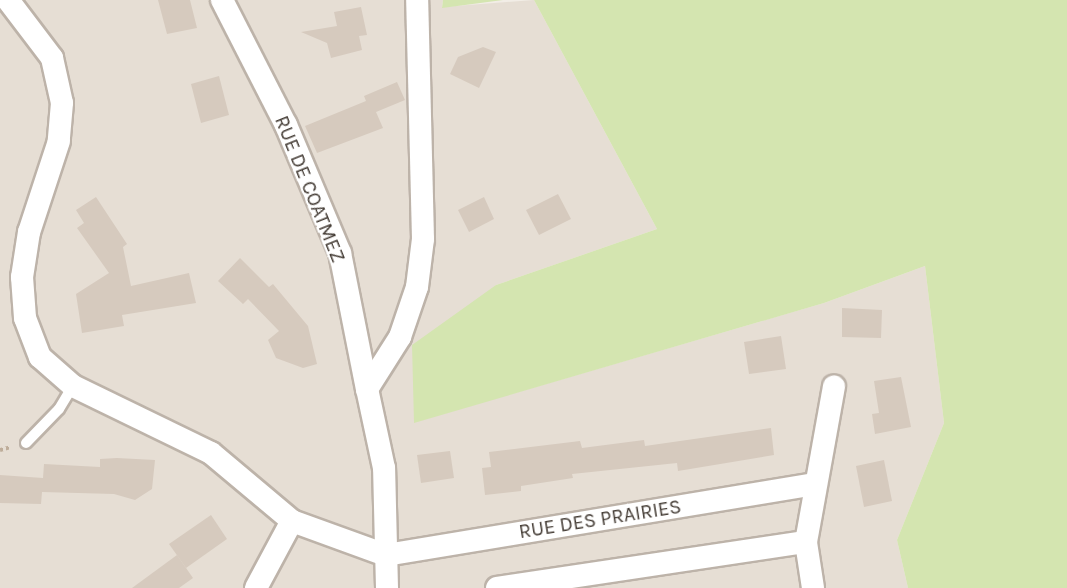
<!DOCTYPE html>
<html>
<head>
<meta charset="utf-8">
<style>
	body { margin:0 }
	#map { position:relative; width:1067px; height:588px; overflow:hidden; background:#f2ede6; font-family:Karla,sans-serif }
	div>[style] { position:absolute }
	.residential>* { inset:0; background:#e6ded4 }
	.green>* { inset:0; background:#d4e5b0 }
	.building>* { inset:0; background:#d6cabe }
	.path>* { height:4px; margin-top:-2px; transform-origin:0; background:repeating-linear-gradient(90deg,#bead9a 0 3px,transparent 0 6px) }
	.roads { filter:drop-shadow(2px 0 #bdb3a9) drop-shadow(-2px 0 #bdb3a9) drop-shadow(0 2px #bdb3a9) drop-shadow(0 -2px #bdb3a9) }
	.lane>* { height:10px; margin:-5px; padding:0 5px; transform-origin:5px; border-radius:5px; background:#fff }
	.street>* { height:22px; margin:-11px; padding:0 11px; transform-origin:11px; border-radius:11px; background:#fff }
	span { translate:-50% -50%; white-space:nowrap; text-align:center; line-height:1.15; -webkit-text-stroke:4.5px #fff; paint-order:stroke }
	.street-label { font-size:20px; color:#443c35 }
</style>
</head>
<body>
<div id="map">
	<div class="residential">
		<i style="clip-path:polygon(0 0,443px 0,442px 7px,534px 0,657px 229px,496px 285px,415px 422px,824px 303px,925px 266px,944px 423px,897px 540px,908px 588px,0 588px)"></i>
	</div>
	<div class="green">
		<i style="clip-path:polygon(443px 0,503px 0,442px 8px)"></i>
		<i style="clip-path:polygon(534px 0,1067px 0,1067px 588px,908px 588px,897px 540px,944px 423px,925px 266px,824px 303px,414px 423px,412px 345px,496px 285px,657px 229px)"></i>
	</div>
	<div class="building">
		<i style="clip-path:polygon(158px 0,190px 0,197px 28px,167px 34px)"></i>
		<i style="clip-path:polygon(361px 7px,367px 35px,359px 36px,362px 50px,331px 58px,327px 43px,301px 32px,337px 26px,334px 12px)"></i>
		<i style="clip-path:polygon(483px 47px,496px 52px,479px 88px,450px 74px,458px 57px)"></i>
		<i style="clip-path:polygon(219px 76px,229px 115px,201px 123px,191px 84px)"></i>
		<i style="clip-path:polygon(397px 82px,405px 100px,376px 112px,383px 128px,317px 153px,305px 126px,366px 101px,364px 96px)"></i>
		<i style="clip-path:polygon(558px 194px,571px 219px,539px 235px,526px 210px)"></i>
		<i style="clip-path:polygon(96px 197px,127px 244px,123px 247px,131px 286px,189px 273px,196px 303px,122px 315px,124px 326px,82px 333px,76px 294px,109px 273px,77px 228px,84px 223px,76px 210px)"></i>
		<i style="clip-path:polygon(484px 197px,494px 219px,469px 232px,458px 210px)"></i>
		<i style="clip-path:polygon(240px 258px,269px 287px,273px 284px,308px 326px,317px 364px,303px 368px,276px 358px,268px 340px,279px 331px,248px 299px,243px 304px,218px 281px)"></i>
		<i style="clip-path:polygon(842px 308px,882px 310px,881px 338px,842px 337px)"></i>
		<i style="clip-path:polygon(781px 336px,786px 369px,749px 374px,744px 342px)"></i>
		<i style="clip-path:polygon(901px 377px,911px 427px,875px 434px,872px 414px,879px 413px,874px 381px)"></i>
		<i style="clip-path:polygon(771px 428px,774px 455px,678px 471px,677px 463px,572px 474px,573px 478px,521px 486px,521px 491px,485px 495px,482px 468px,491px 467px,489px 452px,580px 441px,582px 448px,644px 440px,645px 446px)"></i>
		<i style="clip-path:polygon(450px 451px,454px 478px,421px 483px,417px 455px)"></i>
		<i style="clip-path:polygon(117px 458px,155px 460px,152px 489px,135px 500px,114px 494px,42px 492px,41px 504px,0 503px,0 475px,43px 478px,44px 464px,100px 467px,100px 459px)"></i>
		<i style="clip-path:polygon(884px 460px,892px 501px,864px 507px,856px 466px)"></i>
		<i style="clip-path:polygon(211px 515px,227px 539px,186px 568px,169px 544px)"></i>
		<i style="clip-path:polygon(177px 555px,193px 578px,179px 588px,132px 588px)"></i>
	</div>
	<div class="path">
		<i style="left:0;top:450px;width:11px;rotate:-15deg"></i>
	</div>
	<div class="roads">
		<div class="lane">
			<i style="left:26px;top:443px;width:47px;rotate:-45.9deg"></i>
			<i style="left:59px;top:409px;width:27px;rotate:-59deg"></i>
		</div>
		<div class="street">
			<i style="left:8px;top:0;width:73px;rotate:52.8deg"></i>
			<i style="left:52px;top:58px;width:46px;rotate:77.5deg"></i>
			<i style="left:62px;top:103px;width:38px;rotate:95deg"></i>
			<i style="left:59px;top:141px;width:96px;rotate:108.2deg"></i>
			<i style="left:29px;top:232px;width:46px;rotate:98.8deg"></i>
			<i style="left:22px;top:277px;width:41px;rotate:85.8deg"></i>
			<i style="left:25px;top:318px;width:42px;rotate:69deg"></i>
			<i style="left:40px;top:357px;width:44px;rotate:41.3deg"></i>
			<i style="left:73px;top:386px;width:153px;rotate:25.9deg"></i>
			<i style="left:211px;top:453px;width:106px;rotate:40deg"></i>
			<i style="left:292px;top:521px;width:100px;rotate:19.9deg"></i>
			<i style="left:386px;top:555px;width:434px;rotate:-9.4deg"></i>
			<i style="left:222px;top:0;width:140px;rotate:62.9deg"></i>
			<i style="left:286px;top:125px;width:139px;rotate:67.1deg"></i>
			<i style="left:340px;top:253px;width:139px;rotate:78.8deg"></i>
			<i style="left:256px;top:588px;width:76px;rotate:-61.8deg"></i>
			<i style="left:387px;top:588px;width:120px;rotate:-91.4deg"></i>
			<i style="left:384px;top:468px;width:81px;rotate:-102.1deg"></i>
			<i style="left:367px;top:389px;width:62px;rotate:-57.6deg"></i>
			<i style="left:400px;top:337px;width:53px;rotate:-71.2deg"></i>
			<i style="left:417px;top:287px;width:48px;rotate:-82.9deg"></i>
			<i style="left:423px;top:239px;width:239px;rotate:-91.4deg"></i>
			<i style="left:497px;top:588px;width:312px;rotate:-8.5deg"></i>
			<i style="left:813px;top:588px;width:47px;rotate:-98.7deg"></i>
			<i style="left:806px;top:542px;width:158px;rotate:-79.8deg"></i>
		</div>
	</div>
	<div class="street-label">
		<span style="left:310px;top:189px;rotate:68deg">RUE DE COATMEZ</span>
		<span style="left:600px;top:519px;rotate:-9deg">RUE DES PRAIRIES</span>
	</div>
</div>
</body>
</html>
